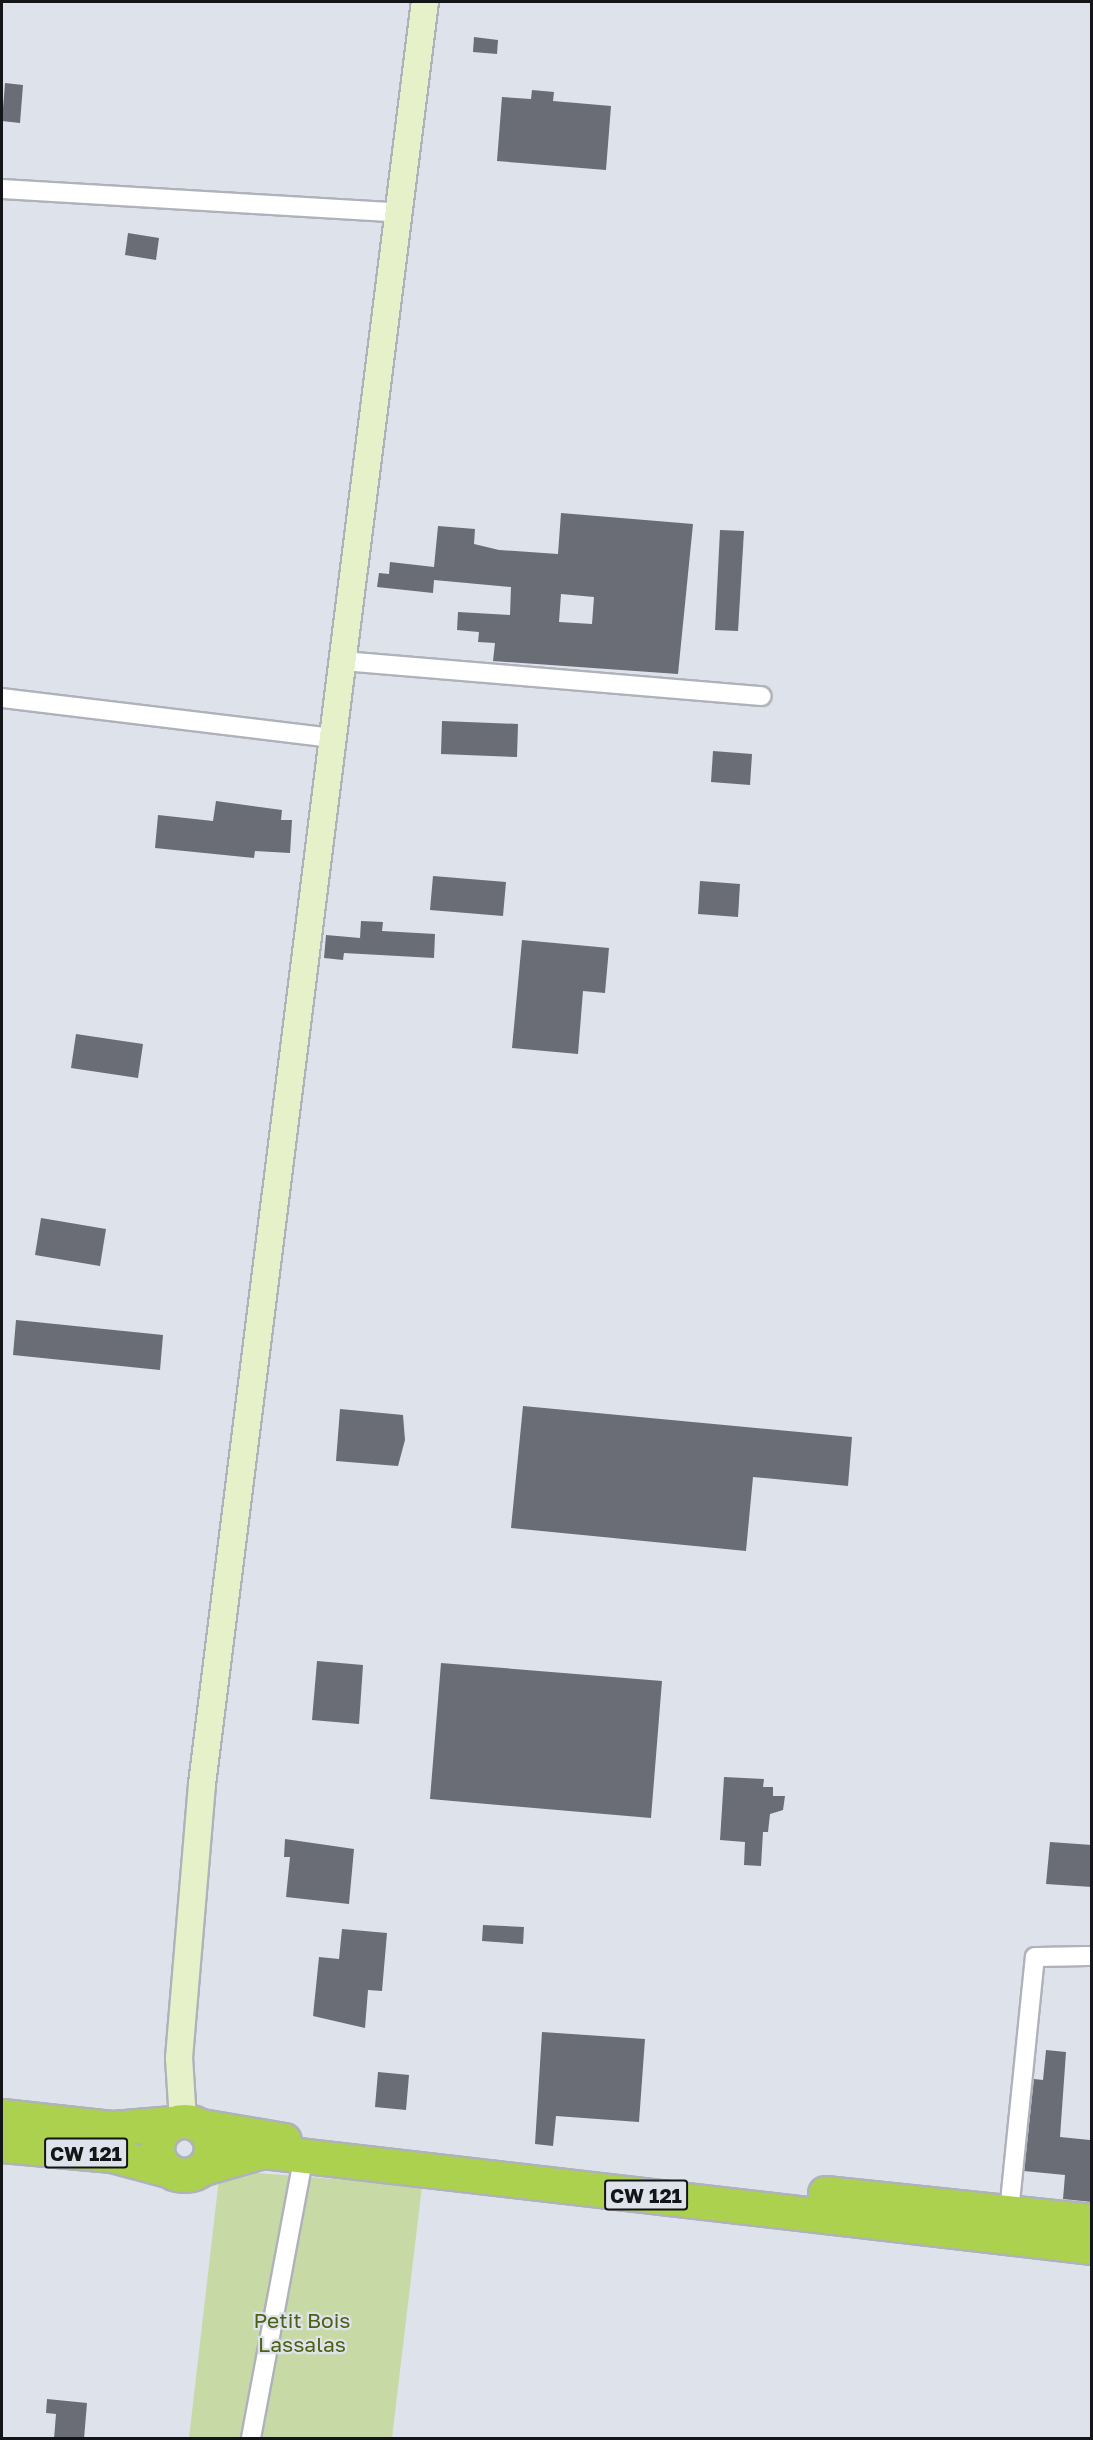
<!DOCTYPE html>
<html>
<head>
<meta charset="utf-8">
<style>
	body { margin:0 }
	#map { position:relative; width:1093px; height:2440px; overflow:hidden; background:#dee2ea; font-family:"Golos Text",sans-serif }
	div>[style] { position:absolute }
	.green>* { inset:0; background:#c7d9a5 }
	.building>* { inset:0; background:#6a6d75 }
	.roads { filter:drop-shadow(2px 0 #afb2ba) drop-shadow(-2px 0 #afb2ba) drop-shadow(0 2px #afb2ba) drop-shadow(0 -2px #afb2ba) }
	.street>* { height:18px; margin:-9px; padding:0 9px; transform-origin:9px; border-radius:9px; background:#fff }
	.secondary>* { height:26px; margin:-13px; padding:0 13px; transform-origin:13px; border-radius:13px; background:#e6f1ca }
	.highway>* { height:33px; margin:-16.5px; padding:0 16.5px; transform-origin:16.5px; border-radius:16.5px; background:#abd14e }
	.highway>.ring { margin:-16.5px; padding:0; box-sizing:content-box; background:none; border:33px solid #abd14e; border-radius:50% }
	span { translate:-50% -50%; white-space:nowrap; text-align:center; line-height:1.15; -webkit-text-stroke:4.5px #dee2ea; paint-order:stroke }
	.shield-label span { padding:2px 4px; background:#dee2ea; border:2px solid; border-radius:4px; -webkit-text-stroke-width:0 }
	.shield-label { font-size:20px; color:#141518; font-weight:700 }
	.park-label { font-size:21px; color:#4c6111 }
	.frame { position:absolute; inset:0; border:3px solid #141518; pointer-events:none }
</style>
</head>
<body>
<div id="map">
	<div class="green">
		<i style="clip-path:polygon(220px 2170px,422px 2186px,392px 2438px,189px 2438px)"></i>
	</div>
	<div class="building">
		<i style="clip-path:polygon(474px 37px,498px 40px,497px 54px,473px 52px)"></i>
		<i style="clip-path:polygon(5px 83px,23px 85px,20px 123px,2px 121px)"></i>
		<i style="clip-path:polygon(532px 90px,554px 92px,553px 101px,611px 106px,606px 170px,497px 161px,502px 97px,531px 99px)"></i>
		<i style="clip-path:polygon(128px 233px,159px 238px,156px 260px,125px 255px)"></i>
		<i style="clip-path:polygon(evenodd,561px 513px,693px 524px,678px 674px,493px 661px,495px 643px,478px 642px,479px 632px,457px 630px,458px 612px,510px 615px,511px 587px,434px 580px,433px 593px,377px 587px,379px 573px,389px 574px,390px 562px,434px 567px,438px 526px,475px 529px,474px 544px,499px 550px,558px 554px,561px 513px,561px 594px,594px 597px,592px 624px,559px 622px,561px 594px)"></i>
		<i style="clip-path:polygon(720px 530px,744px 531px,738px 631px,715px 630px)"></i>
		<i style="clip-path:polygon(442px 721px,518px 724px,517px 757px,441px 754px)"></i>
		<i style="clip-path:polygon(713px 751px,752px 754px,750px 785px,711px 782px)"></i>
		<i style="clip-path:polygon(216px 801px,282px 810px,281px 820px,292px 820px,290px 853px,255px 851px,254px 858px,155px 848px,158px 815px,213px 821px)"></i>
		<i style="clip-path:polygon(433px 876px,506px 882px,503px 916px,430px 910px)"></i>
		<i style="clip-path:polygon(700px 881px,740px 884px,738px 917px,698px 914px)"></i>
		<i style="clip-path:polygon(361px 921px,383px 922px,382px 931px,435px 934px,434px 958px,344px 953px,343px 960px,324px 958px,326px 935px,360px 938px)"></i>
		<i style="clip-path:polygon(522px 940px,609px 948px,605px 993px,583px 991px,578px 1054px,512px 1048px)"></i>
		<i style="clip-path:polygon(76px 1034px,143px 1044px,138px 1078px,71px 1068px)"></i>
		<i style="clip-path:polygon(41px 1218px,106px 1229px,100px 1266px,35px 1255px)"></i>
		<i style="clip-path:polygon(16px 1320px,163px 1335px,160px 1370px,13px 1355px)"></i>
		<i style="clip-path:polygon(523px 1406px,852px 1437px,848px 1486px,753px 1477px,746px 1551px,511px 1528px)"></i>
		<i style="clip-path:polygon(340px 1409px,403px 1415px,405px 1440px,398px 1466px,336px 1461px)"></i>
		<i style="clip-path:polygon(317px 1661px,363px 1665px,359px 1724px,312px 1720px)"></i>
		<i style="clip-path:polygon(441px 1663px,662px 1681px,651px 1818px,430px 1799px)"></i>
		<i style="clip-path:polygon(724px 1777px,764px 1779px,763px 1787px,773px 1787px,773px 1796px,785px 1796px,783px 1810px,770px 1814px,768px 1832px,763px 1832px,761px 1866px,744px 1865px,745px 1842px,720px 1840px)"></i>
		<i style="clip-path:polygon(285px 1839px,354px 1849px,349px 1904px,286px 1897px,290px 1857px,284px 1857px)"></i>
		<i style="clip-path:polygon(1050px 1842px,1092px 1845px,1092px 1887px,1046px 1884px)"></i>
		<i style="clip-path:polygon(483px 1925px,524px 1927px,523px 1944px,482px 1941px)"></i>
		<i style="clip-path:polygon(342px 1929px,387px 1933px,382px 1991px,368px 1990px,365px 2028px,313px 2016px,319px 1957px,339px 1959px)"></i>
		<i style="clip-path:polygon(542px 2032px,645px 2039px,639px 2122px,556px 2116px,553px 2146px,535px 2144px)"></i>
		<i style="clip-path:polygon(1046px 2050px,1066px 2052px,1060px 2137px,1090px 2140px,1092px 2202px,1063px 2199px,1065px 2175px,1024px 2171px,1034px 2079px,1043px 2080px)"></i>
		<i style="clip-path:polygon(378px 2072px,409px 2075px,406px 2110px,375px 2107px)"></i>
		<i style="clip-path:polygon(47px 2399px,87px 2403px,84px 2439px,54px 2439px,56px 2414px,46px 2413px)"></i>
	</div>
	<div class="roads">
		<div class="street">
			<i style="left:2px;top:189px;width:400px;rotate:3.4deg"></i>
			<i style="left:343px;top:661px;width:420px;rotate:4.8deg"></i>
			<i style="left:2px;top:698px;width:332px;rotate:6.9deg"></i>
			<i style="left:1009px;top:2212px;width:256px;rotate:-84.2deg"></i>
			<i style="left:1035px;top:1957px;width:57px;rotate:-1deg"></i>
			<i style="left:251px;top:2438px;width:288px;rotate:-79.4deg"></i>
		</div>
		<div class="secondary">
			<i style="left:183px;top:2121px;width:63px;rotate:-93.6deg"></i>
			<i style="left:179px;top:2058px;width:275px;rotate:-85.2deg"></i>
			<i style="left:202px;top:1784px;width:1796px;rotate:-82.87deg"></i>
		</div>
		<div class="highway">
			<i style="left:2px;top:2116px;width:112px;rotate:6.2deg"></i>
			<i style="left:113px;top:2128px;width:60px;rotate:-4.8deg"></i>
			<i class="ring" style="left:157px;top:2121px;width:21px;height:21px"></i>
			<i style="left:201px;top:2126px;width:84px;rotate:9.6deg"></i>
			<i style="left:2px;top:2145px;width:110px;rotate:5.2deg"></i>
			<i style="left:112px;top:2155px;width:58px;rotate:15deg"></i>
			<i style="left:203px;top:2168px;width:62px;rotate:-15.8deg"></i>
			<i style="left:263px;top:2151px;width:835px;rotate:6.61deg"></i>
			<i style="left:825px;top:2193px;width:268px;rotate:6deg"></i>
		</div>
	</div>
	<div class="shield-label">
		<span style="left:86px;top:2153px">CW 121</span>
		<span style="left:646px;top:2195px">CW 121</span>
	</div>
	<div class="park-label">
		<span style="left:302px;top:2332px">Petit Bois<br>Lassalas</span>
	</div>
	<div class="frame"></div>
</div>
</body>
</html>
